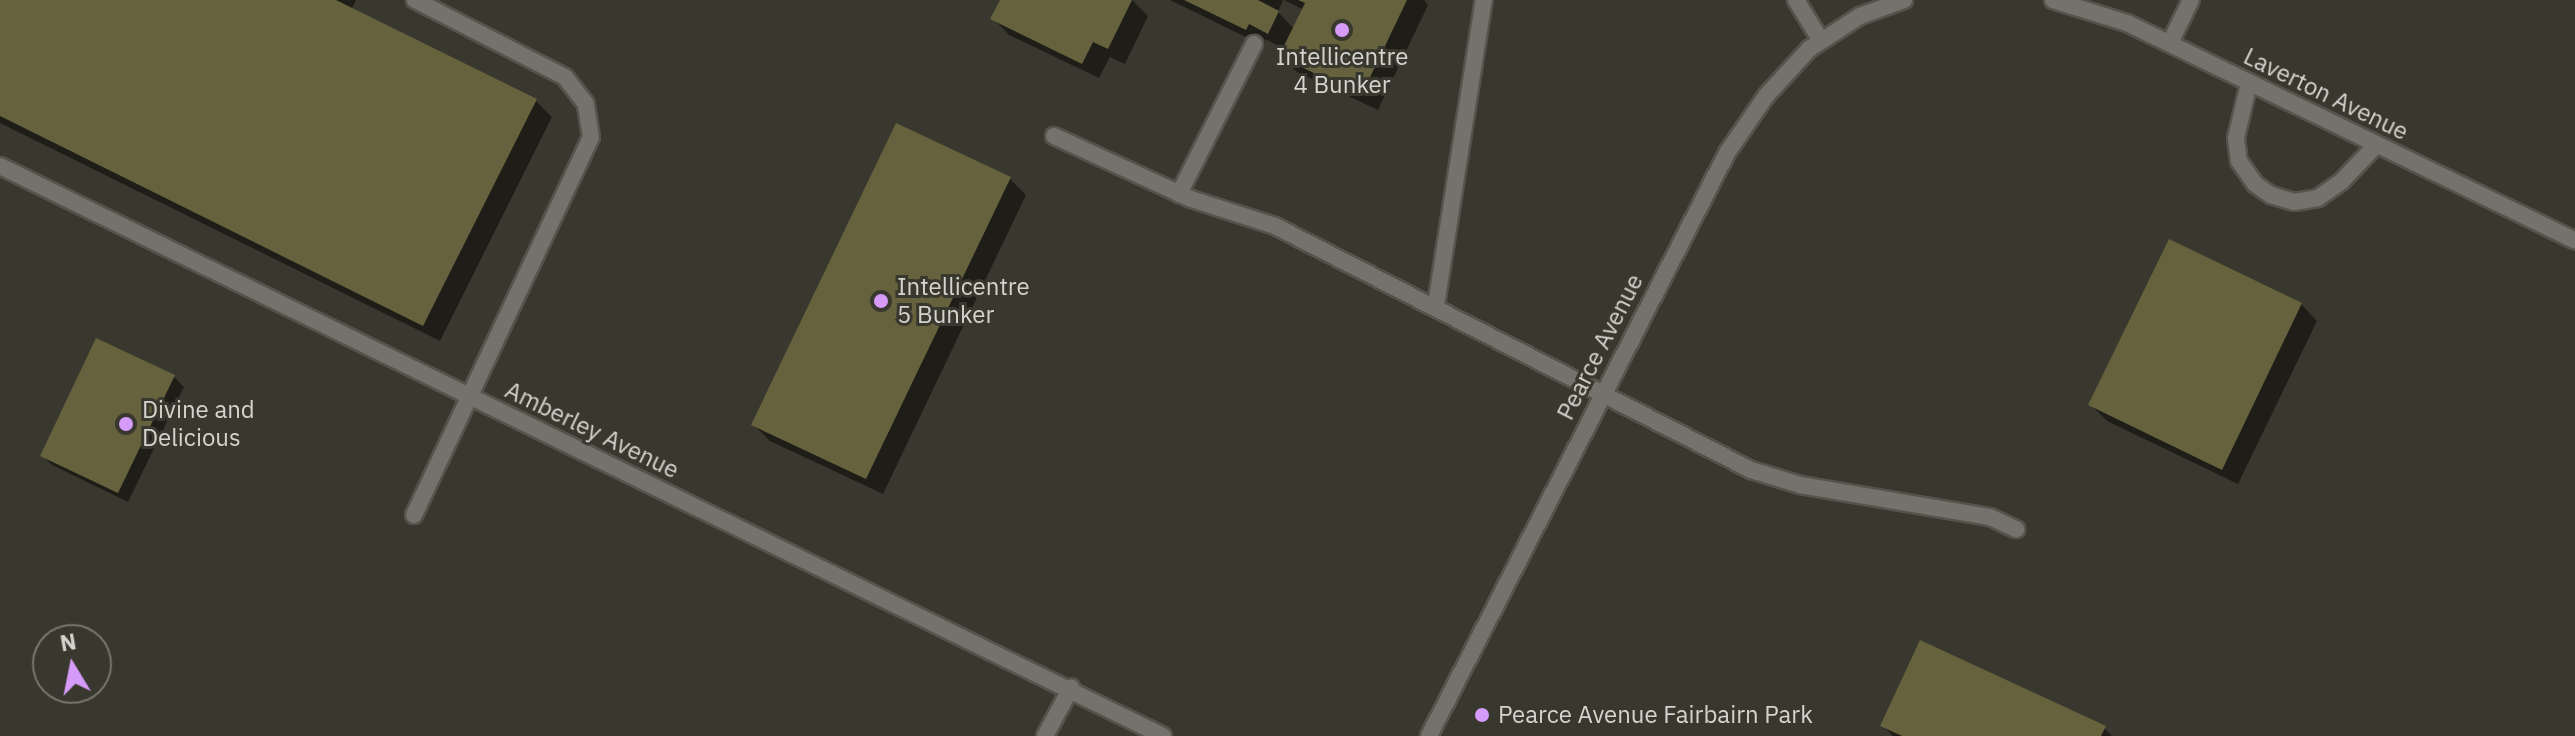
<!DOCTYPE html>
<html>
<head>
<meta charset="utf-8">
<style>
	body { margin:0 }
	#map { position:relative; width:2575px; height:736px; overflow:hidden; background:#39382e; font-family:"IBM Plex Sans",sans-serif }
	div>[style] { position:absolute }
	.shadow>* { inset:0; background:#0007 }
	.building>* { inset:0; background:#66623d }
	.roads { filter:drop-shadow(2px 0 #55544b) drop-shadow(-2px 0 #55544b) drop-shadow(0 2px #55544b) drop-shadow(0 -2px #55544b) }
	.lane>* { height:16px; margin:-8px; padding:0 8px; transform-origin:8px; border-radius:8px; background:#73726d }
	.street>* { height:16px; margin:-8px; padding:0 8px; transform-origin:8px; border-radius:8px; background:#73726d }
	.dots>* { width:22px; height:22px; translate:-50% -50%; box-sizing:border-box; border:4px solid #39382e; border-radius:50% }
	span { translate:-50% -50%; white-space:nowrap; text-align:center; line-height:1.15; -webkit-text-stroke:6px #39382e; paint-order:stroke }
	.poi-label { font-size:24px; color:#d4d3cd }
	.left { translate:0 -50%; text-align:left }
	.street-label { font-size:24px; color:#d4d3cd }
	.north { position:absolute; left:32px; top:624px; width:80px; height:80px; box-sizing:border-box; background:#39382e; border:2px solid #77766e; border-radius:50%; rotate:350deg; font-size:22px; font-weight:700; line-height:32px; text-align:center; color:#d4d3cd }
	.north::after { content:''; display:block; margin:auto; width:28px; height:36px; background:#d69bf9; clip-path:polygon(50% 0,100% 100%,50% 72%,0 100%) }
</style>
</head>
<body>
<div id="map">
	<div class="shadow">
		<i style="clip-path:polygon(0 0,356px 0,351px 10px,536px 101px,552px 117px,440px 341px,0 123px)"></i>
		<i style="clip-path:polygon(1132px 0,1148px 16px,1125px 64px,1110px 57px,1099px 78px,1009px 35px,993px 18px,1000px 0)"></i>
		<i style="clip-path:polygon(1170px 0,1283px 0,1278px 12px,1294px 29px,1304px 10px,1284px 0,1424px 0,1428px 5px,1378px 110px,1297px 72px,1281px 56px,1285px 49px,1265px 39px,1262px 45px)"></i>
		<i style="clip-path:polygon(1010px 179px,1026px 195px,883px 494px,770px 441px,754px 425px)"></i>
		<i style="clip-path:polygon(2301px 304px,2317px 321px,2238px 484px,2107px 421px,2091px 405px)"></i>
		<i style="clip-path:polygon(174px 377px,184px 387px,128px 502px,52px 465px,42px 455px)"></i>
		<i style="clip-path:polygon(1882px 725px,2104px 728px,2112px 736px,1893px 736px)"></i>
	</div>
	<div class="building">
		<i style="clip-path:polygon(0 0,336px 0,537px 99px,423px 326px,0 116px)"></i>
		<i style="clip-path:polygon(1000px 0,1132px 0,1108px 49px,1093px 42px,1082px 64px,990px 19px)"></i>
		<i style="clip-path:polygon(1184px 0,1258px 0,1279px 11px,1268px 34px,1249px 24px,1246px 30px)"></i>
		<i style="clip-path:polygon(1298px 0,1407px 0,1361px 96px,1279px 56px,1305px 3px)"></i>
		<i style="clip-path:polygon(896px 123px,1011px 177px,866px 479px,751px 425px)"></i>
		<i style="clip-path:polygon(2169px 239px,2302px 303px,2222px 470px,2088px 405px)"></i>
		<i style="clip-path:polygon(96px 338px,175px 375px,118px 493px,40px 456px)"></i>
		<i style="clip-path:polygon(1920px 640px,2106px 726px,2101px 736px,1902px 736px,1880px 726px)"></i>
	</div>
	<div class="roads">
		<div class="lane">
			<i style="left:1796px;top:0;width:46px;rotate:58.4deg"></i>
			<i style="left:2170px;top:43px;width:48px;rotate:-64deg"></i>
			<i style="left:2249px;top:83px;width:57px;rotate:103.3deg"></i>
			<i style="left:2236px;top:138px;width:23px;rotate:83deg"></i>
			<i style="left:2239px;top:161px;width:28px;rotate:55deg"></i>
			<i style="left:2255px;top:184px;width:19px;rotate:35deg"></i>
			<i style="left:2271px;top:195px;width:24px;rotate:17deg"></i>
			<i style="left:2294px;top:202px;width:24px;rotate:-9deg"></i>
			<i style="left:2318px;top:198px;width:29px;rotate:-35deg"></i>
			<i style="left:2342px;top:181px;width:50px;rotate:-46.6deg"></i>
			<i style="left:1054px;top:136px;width:151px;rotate:24.7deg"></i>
			<i style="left:1191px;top:199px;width:88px;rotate:17.8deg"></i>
			<i style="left:1275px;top:226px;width:535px;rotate:27.14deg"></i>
			<i style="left:1751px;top:470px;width:51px;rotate:17deg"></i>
			<i style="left:1800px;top:485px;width:193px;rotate:9.6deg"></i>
			<i style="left:1990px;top:517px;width:29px;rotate:25deg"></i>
			<i style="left:1179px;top:194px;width:168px;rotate:-63.4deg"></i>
			<i style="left:1436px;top:305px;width:309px;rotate:-81.1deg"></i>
			<i style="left:414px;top:515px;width:417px;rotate:-64.9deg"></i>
			<i style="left:591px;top:137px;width:33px;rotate:-99deg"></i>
			<i style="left:586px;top:104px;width:34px;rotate:-128deg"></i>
			<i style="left:565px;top:77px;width:169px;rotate:-152.8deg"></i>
			<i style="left:1045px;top:736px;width:55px;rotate:-61.6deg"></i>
		</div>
		<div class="street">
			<i style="left:2053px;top:0;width:77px;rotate:17.3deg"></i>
			<i style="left:2127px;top:23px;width:498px;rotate:25.9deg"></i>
			<i style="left:0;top:166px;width:1295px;rotate:26.11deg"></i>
			<i style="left:1429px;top:736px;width:655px;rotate:-62.93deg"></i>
			<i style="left:1727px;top:153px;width:69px;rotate:-55.6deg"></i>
			<i style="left:1766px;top:96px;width:64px;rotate:-47.5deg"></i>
			<i style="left:1809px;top:49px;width:61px;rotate:-32.9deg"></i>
			<i style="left:1860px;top:16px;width:47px;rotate:-20deg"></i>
		</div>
	</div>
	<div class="dots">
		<i style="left:1342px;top:30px;background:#d69bf9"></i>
		<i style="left:881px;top:301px;background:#d69bf9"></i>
		<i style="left:126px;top:424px;background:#d69bf9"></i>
		<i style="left:1482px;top:715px;background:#d69bf9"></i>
	</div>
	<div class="poi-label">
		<span style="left:1342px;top:71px">Intellicentre<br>4 Bunker</span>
		<span class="left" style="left:897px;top:301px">Intellicentre<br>5 Bunker</span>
		<span class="left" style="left:142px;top:424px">Divine and<br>Delicious</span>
		<span class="left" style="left:1498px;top:715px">Pearce Avenue Fairbairn Park</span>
	</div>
	<div class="street-label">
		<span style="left:2326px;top:94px;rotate:26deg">Laverton Avenue</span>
		<span style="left:1600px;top:347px;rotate:-63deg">Pearce Avenue</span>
		<span style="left:592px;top:430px;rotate:26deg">Amberley Avenue</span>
	</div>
	<div class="north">N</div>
</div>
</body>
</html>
